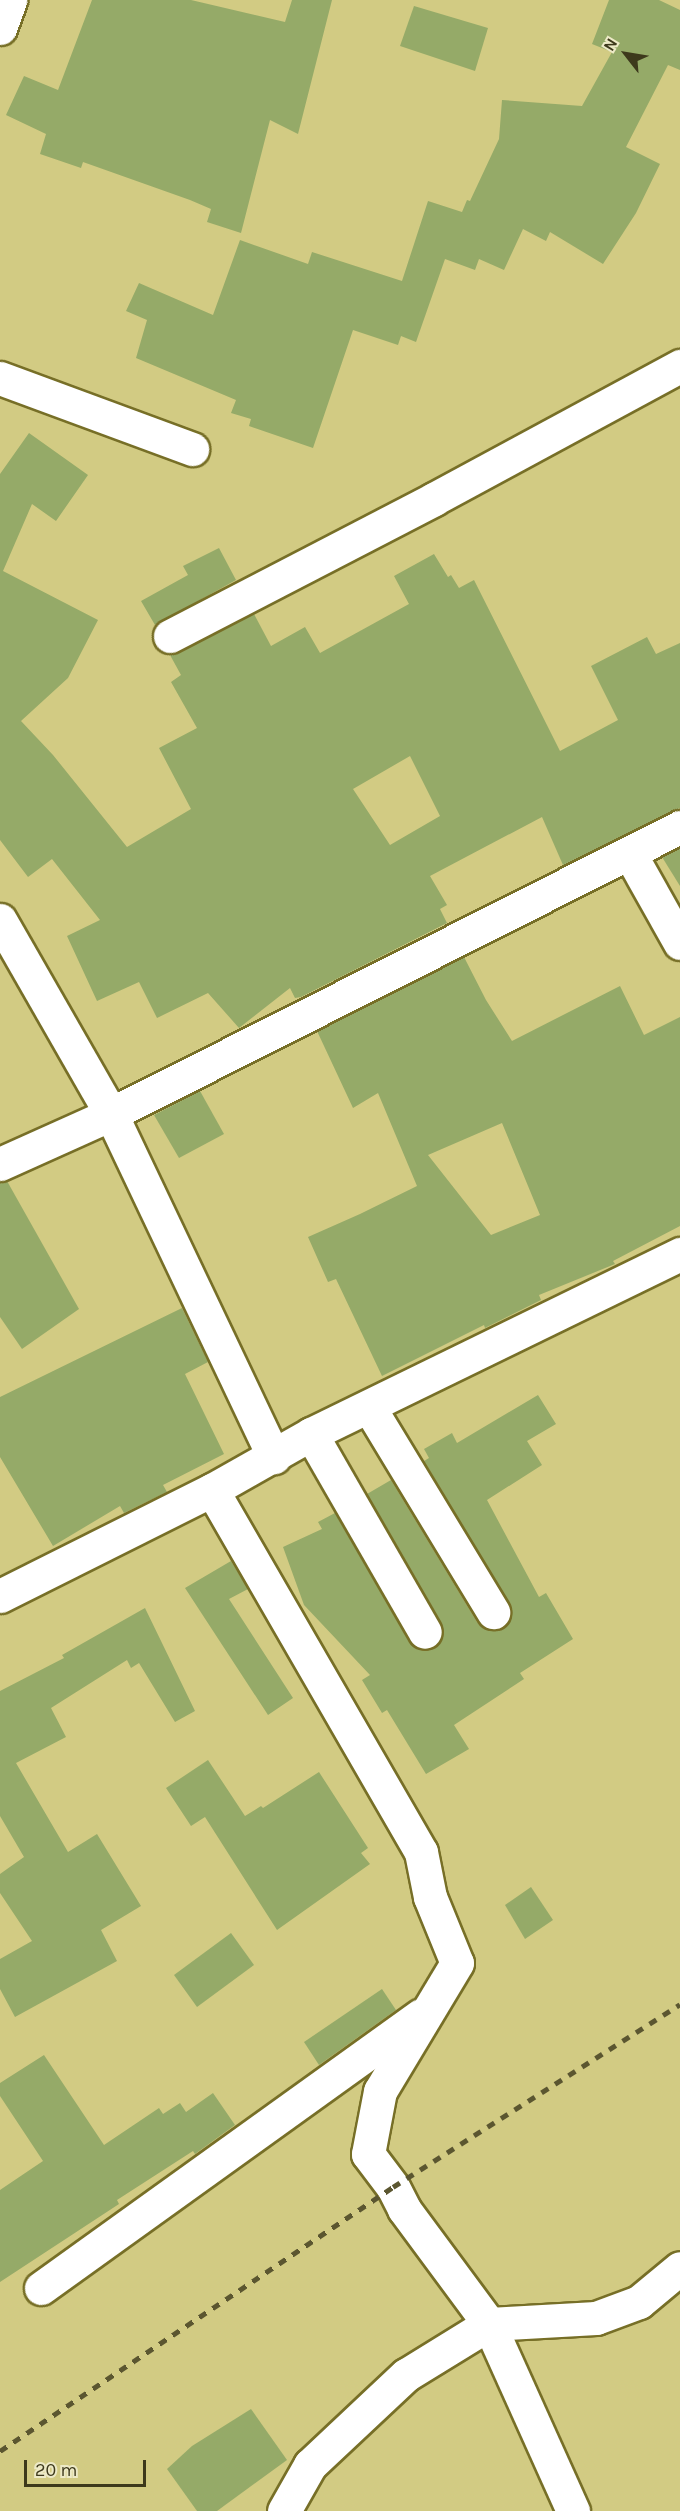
<!DOCTYPE html>
<html>
<head>
<meta charset="utf-8">
<style>
	body { margin:0 }
	#map { position:relative; width:680px; height:2511px; overflow:hidden; background:#d2cb83; font-family:Karla,sans-serif }
	div>[style] { position:absolute }
	.building>* { inset:0; background:#95aa68 }
	.roads { filter:drop-shadow(2px 0 #776f27) drop-shadow(-2px 0 #776f27) drop-shadow(0 2px #776f27) drop-shadow(0 -2px #776f27) }
	.minor>* { height:33px; margin:-16.5px; padding:0 16.5px; transform-origin:16.5px; border-radius:16.5px; background:#fff }
	.major>* { height:33px; margin:-16.5px; padding:0 16.5px; transform-origin:16.5px; border-radius:16.5px; background:#fff }
	.rail>* { height:4.5px; margin-top:-2.25px; transform-origin:0; background:repeating-linear-gradient(90deg,#5b5630 0 8px,transparent 0 16px) }
	span { translate:-50% -50%; white-space:nowrap; text-align:center; line-height:1.15; -webkit-text-stroke:6px #edeac7; paint-order:stroke }
	.north { position:absolute; left:596px; top:24px; width:60px; height:60px; -webkit-text-stroke:4px #edeac7; paint-order:stroke; rotate:301deg; font-size:16px; font-weight:700; line-height:24px; text-align:center; color:#3d391c }
	.north::after { content:''; display:block; margin:auto; width:21px; height:27px; background:#3d391c; clip-path:polygon(50% 0,100% 100%,50% 72%,0 100%) }
	.scale { position:absolute; left:24px; top:2460px; width:122px; height:27px; box-sizing:border-box; border:3px solid #3d391c; border-top:0; padding-left:8px; font-size:18px; line-height:21px; white-space:nowrap; color:#3d391c; -webkit-text-stroke:4px #edeac7; paint-order:stroke }
</style>
</head>
<body>
<div id="map">
	<div class="building">
		<i style="clip-path:polygon(92px 0,191px 0,285px 22px,292px 0,332px 0,298px 134px,270px 120px,241px 233px,207px 222px,211px 209px,190px 200px,83px 162px,81px 168px,40px 154px,46px 134px,6px 115px,24px 76px,58px 90px)"></i>
		<i style="clip-path:polygon(609px 0,659px 0,680px 10px,680px 70px,668px 65px,626px 147px,660px 164px,636px 213px,603px 264px,550px 232px,546px 241px,523px 229px,504px 270px,479px 259px,475px 270px,445px 259px,416px 342px,401px 336px,398px 345px,353px 330px,313px 448px,249px 426px,251px 419px,231px 413px,236px 400px,136px 358px,147px 320px,126px 311px,139px 283px,213px 315px,240px 240px,308px 264px,312px 252px,402px 281px,428px 201px,462px 212px,467px 200px,470px 201px,499px 139px,502px 100px,582px 106px,612px 52px,592px 44px)"></i>
		<i style="clip-path:polygon(414px 6px,488px 28px,475px 71px,400px 46px)"></i>
		<i style="clip-path:polygon(evenodd,29px 433px,88px 475px,56px 521px,32px 504px,3px 571px,98px 620px,68px 678px,21px 721px,53px 755px,127px 847px,191px 809px,159px 748px,197px 728px,171px 682px,181px 675px,170px 655px,254px 614px,271px 646px,305px 627px,320px 653px,409px 604px,394px 576px,434px 554px,448px 577px,451px 575px,459px 588px,474px 580px,560px 751px,618px 720px,591px 666px,647px 637px,656px 654px,680px 643px,680px 808px,563px 865px,542px 817px,430px 876px,447px 905px,440px 909px,447px 923px,301px 997px,295px 998px,290px 988px,239px 1028px,208px 993px,157px 1018px,139px 982px,97px 1001px,67px 936px,100px 920px,52px 859px,28px 877px,0 840px,0 474px,29px 433px,410px 756px,440px 816px,390px 845px,353px 789px,410px 756px)"></i>
		<i style="clip-path:polygon(219px 548px,236px 580px,155px 625px,141px 601px,188px 575px,183px 566px)"></i>
		<i style="clip-path:polygon(680px 848px,680px 886px,662px 857px)"></i>
		<i style="clip-path:polygon(evenodd,464px 957px,486px 1000px,512px 1041px,620px 986px,644px 1035px,680px 1017px,680px 1226px,613px 1261px,615px 1264px,539px 1295px,541px 1300px,485px 1328px,484px 1325px,382px 1376px,336px 1279px,328px 1282px,308px 1237px,360px 1214px,417px 1186px,378px 1093px,353px 1108px,317px 1031px,464px 957px,502px 1123px,540px 1215px,491px 1235px,428px 1155px,502px 1123px)"></i>
		<i style="clip-path:polygon(200px 1091px,224px 1134px,179px 1158px,154px 1115px)"></i>
		<i style="clip-path:polygon(7px 1181px,79px 1309px,22px 1349px,0 1317px,0 1182px)"></i>
		<i style="clip-path:polygon(182px 1308px,208px 1362px,185px 1374px,224px 1454px,163px 1485px,167px 1492px,124px 1513px,120px 1506px,53px 1546px,0 1457px,0 1397px)"></i>
		<i style="clip-path:polygon(538px 1395px,556px 1424px,527px 1441px,542px 1465px,487px 1500px,539px 1597px,546px 1593px,573px 1639px,520px 1673px,524px 1679px,454px 1725px,469px 1749px,426px 1774px,387px 1710px,382px 1713px,362px 1680px,370px 1675px,304px 1605px,283px 1547px,322px 1529px,318px 1522px,335px 1513px,409px 1641px,415px 1648px,424px 1651px,435px 1648px,441px 1641px,444px 1633px,441px 1623px,367px 1494px,391px 1480px,477px 1622px,484px 1629px,494px 1631px,502px 1628px,510px 1620px,512px 1611px,509px 1603px,424px 1461px,429px 1458px,424px 1449px,452px 1433px,457px 1443px)"></i>
		<i style="clip-path:polygon(231px 1561px,248px 1589px,229px 1599px,293px 1698px,268px 1715px,185px 1588px)"></i>
		<i style="clip-path:polygon(145px 1608px,195px 1711px,175px 1722px,139px 1663px,131px 1668px,127px 1660px,51px 1708px,66px 1737px,16px 1763px,68px 1852px,97px 1834px,141px 1906px,101px 1930px,117px 1961px,15px 2017px,0 1989px,0 1959px,32px 1941px,0 1893px,0 1874px,24px 1857px,0 1816px,0 1691px,64px 1658px,62px 1655px)"></i>
		<i style="clip-path:polygon(208px 1760px,245px 1816px,261px 1806px,263px 1808px,319px 1772px,368px 1848px,361px 1853px,370px 1864px,277px 1930px,205px 1817px,191px 1826px,166px 1788px)"></i>
		<i style="clip-path:polygon(531px 1887px,553px 1920px,525px 1939px,505px 1905px)"></i>
		<i style="clip-path:polygon(231px 1933px,254px 1965px,197px 2007px,174px 1975px)"></i>
		<i style="clip-path:polygon(382px 1989px,396px 2010px,319px 2065px,304px 2042px)"></i>
		<i style="clip-path:polygon(44px 2055px,104px 2145px,159px 2108px,163px 2114px,180px 2103px,186px 2112px,213px 2093px,235px 2125px,195px 2154px,193px 2151px,117px 2200px,119px 2204px,0 2282px,0 2190px,43px 2161px,0 2096px,0 2083px)"></i>
		<i style="clip-path:polygon(251px 2409px,287px 2460px,217px 2511px,197px 2511px,167px 2469px,192px 2446px)"></i>
	</div>
	<div class="roads">
		<div class="minor">
			<i style="left:0;top:28px;width:30px;rotate:-70deg"></i>
			<i style="left:0;top:378px;width:205px;rotate:20.3deg"></i>
			<i style="left:170px;top:636px;width:297px;rotate:-27.4deg"></i>
			<i style="left:434px;top:499px;width:280px;rotate:-28.4deg"></i>
			<i style="left:630px;top:854px;width:102px;rotate:60.7deg"></i>
			<i style="left:0;top:920px;width:224px;rotate:60.2deg"></i>
			<i style="left:111px;top:1114px;width:380px;rotate:64.6deg"></i>
			<i style="left:0;top:1164px;width:122px;rotate:-24.2deg"></i>
			<i style="left:111px;top:1114px;width:637px;rotate:-26.77deg"></i>
			<i style="left:369px;top:1407px;width:240px;rotate:58.8deg"></i>
			<i style="left:311px;top:1434px;width:228px;rotate:60.1deg"></i>
			<i style="left:212px;top:1490px;width:418px;rotate:60deg"></i>
			<i style="left:421px;top:1852px;width:46px;rotate:78.7deg"></i>
			<i style="left:430px;top:1897px;width:71px;rotate:67.8deg"></i>
			<i style="left:457px;top:1963px;width:149px;rotate:121deg"></i>
			<i style="left:380px;top:2091px;width:64px;rotate:100.8deg"></i>
			<i style="left:368px;top:2154px;width:41px;rotate:52.9deg"></i>
			<i style="left:393px;top:2187px;width:25px;rotate:63deg"></i>
			<i style="left:404px;top:2209px;width:143px;rotate:53.5deg"></i>
			<i style="left:489px;top:2324px;width:205px;rotate:65.8deg"></i>
			<i style="left:41px;top:2288px;width:467px;rotate:-35.7deg"></i>
			<i style="left:284px;top:2511px;width:53px;rotate:-60.5deg"></i>
			<i style="left:310px;top:2465px;width:132px;rotate:-43.2deg"></i>
			<i style="left:406px;top:2375px;width:97px;rotate:-31.6deg"></i>
			<i style="left:489px;top:2324px;width:107px;rotate:-3.2deg"></i>
			<i style="left:596px;top:2318px;width:46px;rotate:-20.4deg"></i>
			<i style="left:639px;top:2302px;width:53px;rotate:-39.7deg"></i>
		</div>
		<div class="major">
			<i style="left:0;top:1596px;width:237px;rotate:-26.6deg"></i>
			<i style="left:212px;top:1490px;width:114px;rotate:-29.5deg"></i>
			<i style="left:311px;top:1434px;width:411px;rotate:-26deg"></i>
		</div>
	</div>
	<div class="rail">
		<i style="left:0;top:2451px;width:473px;rotate:-33.9deg"></i>
		<i style="left:393px;top:2187px;width:340px;rotate:-32.5deg"></i>
	</div>
	<div class="north">N</div>
	<div class="scale">20 m</div>
</div>
</body>
</html>
